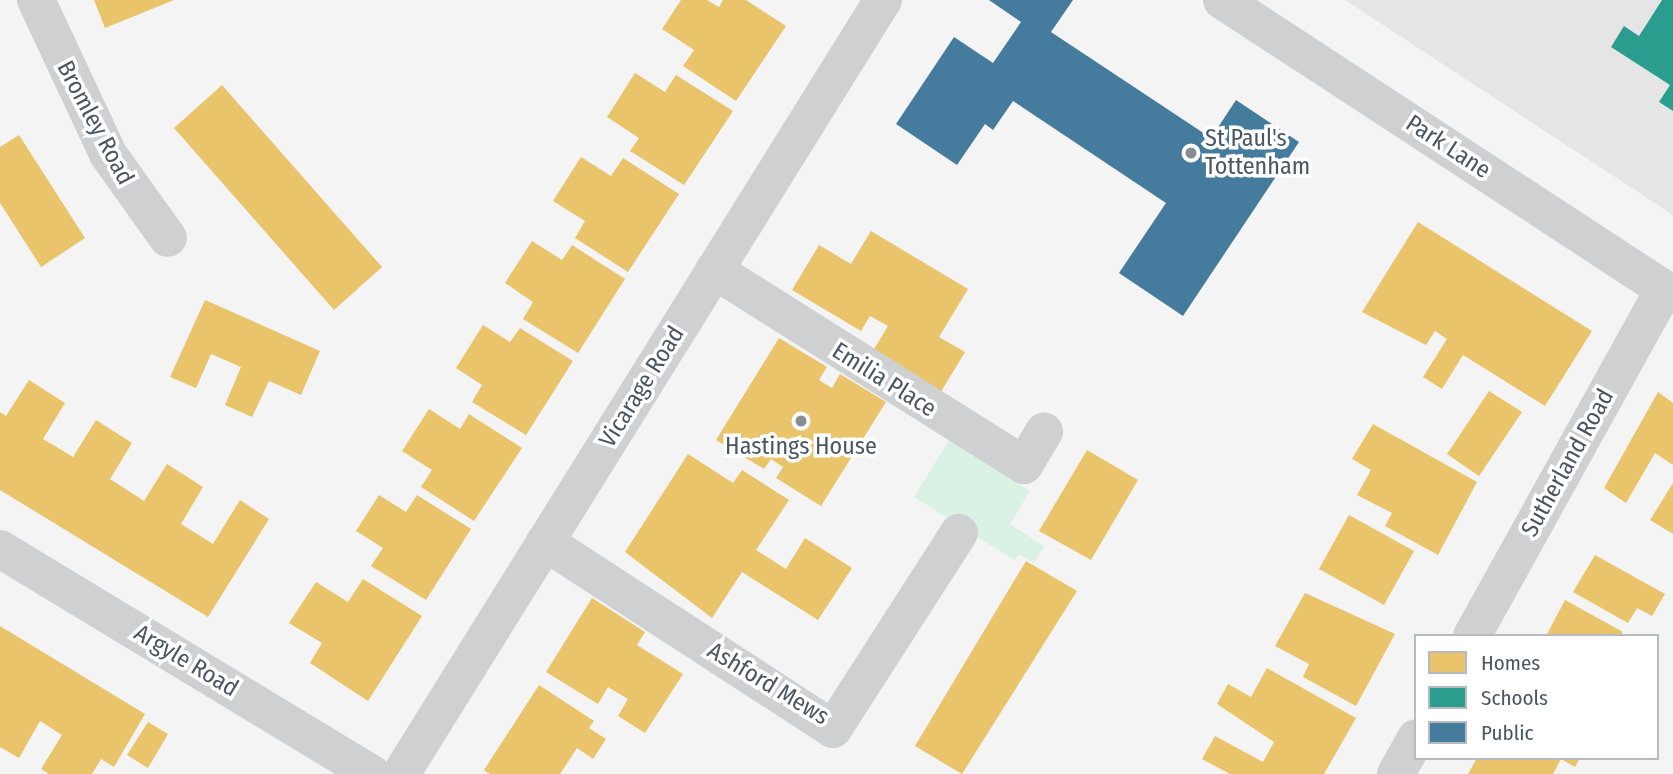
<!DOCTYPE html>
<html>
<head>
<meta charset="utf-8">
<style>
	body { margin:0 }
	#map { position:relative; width:1673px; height:774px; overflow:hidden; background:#f4f4f4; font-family:"Fira Sans Condensed",sans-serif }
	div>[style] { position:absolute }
	.education>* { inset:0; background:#e6e5e6 }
	.green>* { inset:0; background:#d9f2e3 }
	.homes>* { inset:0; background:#e9c46a }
	.schools>* { inset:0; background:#2a9d8f }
	.public>* { inset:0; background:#457b9d }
	.street>* { height:38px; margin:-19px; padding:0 19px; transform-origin:19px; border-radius:19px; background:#ced0d2 }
	.dots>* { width:19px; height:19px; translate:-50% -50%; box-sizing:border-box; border:4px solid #fff; border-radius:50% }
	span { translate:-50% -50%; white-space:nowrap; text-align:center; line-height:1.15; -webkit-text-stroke:7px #fff; paint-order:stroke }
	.street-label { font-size:24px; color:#4a5661 }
	.poi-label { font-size:24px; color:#4a5661 }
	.left { translate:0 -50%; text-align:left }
	.legend { position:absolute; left:1414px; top:634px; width:245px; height:126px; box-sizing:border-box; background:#fff; border:2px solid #b7bbc0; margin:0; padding:9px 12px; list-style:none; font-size:21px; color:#4a5661 }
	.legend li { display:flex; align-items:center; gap:14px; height:35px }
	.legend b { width:35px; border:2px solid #b7bbc0 }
</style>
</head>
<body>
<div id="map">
	<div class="education">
		<i style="clip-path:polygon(1345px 0,1673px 0,1673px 215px)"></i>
	</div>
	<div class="green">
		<i style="clip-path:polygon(949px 440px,1030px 491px,1010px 524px,1044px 546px,1034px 563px,1019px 554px,1014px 560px,914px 497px)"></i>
	</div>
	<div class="homes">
		<i style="clip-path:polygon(94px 0,174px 0,105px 28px)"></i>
		<i style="clip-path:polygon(681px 0,707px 0,719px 7px,723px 0,746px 0,786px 26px,736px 101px,683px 66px,694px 50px,662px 29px)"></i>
		<i style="clip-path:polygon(635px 73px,665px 92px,676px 75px,733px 111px,684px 185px,630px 151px,639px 138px,607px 117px)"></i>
		<i style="clip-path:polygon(222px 85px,382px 267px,334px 310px,174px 128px)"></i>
		<i style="clip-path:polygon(19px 135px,85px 238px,41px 267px,0 203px,0 147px)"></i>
		<i style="clip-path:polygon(581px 157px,611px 176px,623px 158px,679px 194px,628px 272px,575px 238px,585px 221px,553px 201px)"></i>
		<i style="clip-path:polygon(1418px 222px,1592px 331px,1545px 406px,1463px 355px,1442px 389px,1423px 377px,1447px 339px,1435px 331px,1426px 345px,1362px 312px)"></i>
		<i style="clip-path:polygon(871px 231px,968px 289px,939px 337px,965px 352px,939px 395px,871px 354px,888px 326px,870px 316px,861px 331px,792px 290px,819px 245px,851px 264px)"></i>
		<i style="clip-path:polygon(532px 241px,562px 260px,572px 245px,625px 279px,578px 353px,523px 319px,533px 302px,505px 283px)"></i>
		<i style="clip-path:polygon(205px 300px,320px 351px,301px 395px,269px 381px,252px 417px,225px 405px,241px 367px,211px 354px,196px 388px,170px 377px)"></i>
		<i style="clip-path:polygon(483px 325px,510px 342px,520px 328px,573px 361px,526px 435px,472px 402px,482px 385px,456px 368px)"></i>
		<i style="clip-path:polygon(779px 338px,827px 367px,819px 380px,832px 388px,840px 374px,886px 402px,821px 506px,776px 478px,783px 467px,771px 459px,764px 469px,716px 440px)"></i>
		<i style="clip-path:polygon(29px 380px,65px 403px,43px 439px,60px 449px,73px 457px,96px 420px,132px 443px,110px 479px,144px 501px,167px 464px,203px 487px,181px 524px,213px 544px,240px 500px,269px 519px,208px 617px,0 490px,0 412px,6px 416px)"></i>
		<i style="clip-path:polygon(1489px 391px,1522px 412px,1479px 476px,1447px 454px)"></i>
		<i style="clip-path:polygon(1658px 392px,1673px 403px,1673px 465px,1655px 453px,1626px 503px,1604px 488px)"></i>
		<i style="clip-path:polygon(429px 409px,460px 429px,469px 414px,522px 448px,474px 521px,421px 487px,432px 470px,402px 451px)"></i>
		<i style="clip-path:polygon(1373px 424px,1477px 482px,1438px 555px,1385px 526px,1392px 513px,1357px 495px,1371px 470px,1352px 459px)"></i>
		<i style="clip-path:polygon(1087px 450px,1138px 480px,1091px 560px,1039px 531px)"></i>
		<i style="clip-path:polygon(688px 454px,733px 483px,742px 470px,789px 500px,756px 550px,786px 569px,805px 538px,852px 568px,818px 620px,742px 572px,712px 618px,625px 552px)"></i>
		<i style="clip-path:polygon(1673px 483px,1673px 534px,1650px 520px)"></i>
		<i style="clip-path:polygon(379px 495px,406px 512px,417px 495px,471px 529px,426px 600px,371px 566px,383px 548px,356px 531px)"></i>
		<i style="clip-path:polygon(1349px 515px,1414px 551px,1384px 605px,1319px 569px)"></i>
		<i style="clip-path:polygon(1595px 555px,1665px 594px,1652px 616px,1637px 608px,1628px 623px,1573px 592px)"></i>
		<i style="clip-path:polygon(1026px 561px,1077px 591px,962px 774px,915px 746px)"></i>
		<i style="clip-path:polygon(363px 579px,422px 616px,368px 701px,310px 663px,322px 643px,289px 623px,316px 582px,348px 602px)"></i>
		<i style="clip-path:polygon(1305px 593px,1395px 634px,1356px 706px,1303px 677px,1309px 664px,1275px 646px)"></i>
		<i style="clip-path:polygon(592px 598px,645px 632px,637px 645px,683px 674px,645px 733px,618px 716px,628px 699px,608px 687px,598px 704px,546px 672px)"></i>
		<i style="clip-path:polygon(1565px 600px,1623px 632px,1620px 636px,1546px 636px)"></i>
		<i style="clip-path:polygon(0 626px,145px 714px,114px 767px,101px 759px,92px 774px,49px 774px,41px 769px,62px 735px,40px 721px,19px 758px,0 747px)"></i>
		<i style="clip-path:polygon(1267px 668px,1356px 718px,1324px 774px,1230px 774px,1202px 759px,1215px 736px,1263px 762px,1274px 742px,1217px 704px,1228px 684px,1251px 697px)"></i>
		<i style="clip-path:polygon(539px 685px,594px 721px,589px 728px,606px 739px,593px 759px,577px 748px,560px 774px,490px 774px,484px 770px)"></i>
		<i style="clip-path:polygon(148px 722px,168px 734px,148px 768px,127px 755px)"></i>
		<i style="clip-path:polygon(1477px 758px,1580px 758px,1575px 767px,1561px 759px,1553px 774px,1468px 774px)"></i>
	</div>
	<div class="schools">
		<i style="clip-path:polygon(1662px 0,1673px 0,1673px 111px,1659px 102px,1670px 85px,1611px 47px,1624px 26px,1639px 36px)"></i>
	</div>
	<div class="public">
		<i style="clip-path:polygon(989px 0,1073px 0,1051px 32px,1211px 138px,1236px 100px,1299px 142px,1183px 316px,1119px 273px,1166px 203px,1013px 101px,993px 130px,985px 124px,957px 165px,896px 124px,954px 37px,993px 63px,1021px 22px)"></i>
	</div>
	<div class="street">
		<i style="left:36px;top:0;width:170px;rotate:64.9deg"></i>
		<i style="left:108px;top:154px;width:103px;rotate:54.5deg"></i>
		<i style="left:1222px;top:0;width:539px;rotate:33.19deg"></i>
		<i style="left:714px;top:270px;width:366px;rotate:32.2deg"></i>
		<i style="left:1024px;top:465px;width:39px;rotate:-59deg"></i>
		<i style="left:545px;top:542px;width:343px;rotate:33deg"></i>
		<i style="left:833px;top:729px;width:233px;rotate:-57.3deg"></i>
		<i style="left:0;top:549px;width:435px;rotate:31.2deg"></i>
		<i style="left:1472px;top:636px;width:397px;rotate:-61deg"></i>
		<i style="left:401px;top:774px;width:912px;rotate:-58.09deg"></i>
		<i style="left:1396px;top:774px;width:41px;rotate:-60.9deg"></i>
	</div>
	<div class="dots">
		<i style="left:1191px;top:153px;background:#868d94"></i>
		<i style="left:801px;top:421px;background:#868d94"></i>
	</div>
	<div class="street-label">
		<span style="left:95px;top:123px;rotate:62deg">Bromley Road</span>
		<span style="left:1448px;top:147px;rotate:33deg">Park Lane</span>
		<span style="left:884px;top:380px;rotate:32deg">Emilia Place</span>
		<span style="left:642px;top:387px;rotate:-58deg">Vicarage Road</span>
		<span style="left:1568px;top:463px;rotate:-61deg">Sutherland Road</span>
		<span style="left:186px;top:661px;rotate:31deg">Argyle Road</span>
		<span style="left:768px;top:684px;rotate:31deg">Ashford Mews</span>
	</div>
	<div class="poi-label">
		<span class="left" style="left:1205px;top:153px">St Paul's<br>Tottenham</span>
		<span style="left:801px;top:447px">Hastings House</span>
	</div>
	<ul class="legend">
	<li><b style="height:19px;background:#e9c46a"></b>Homes</li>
	<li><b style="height:19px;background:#2a9d8f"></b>Schools</li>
	<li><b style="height:19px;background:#457b9d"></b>Public</li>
	</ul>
</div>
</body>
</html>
